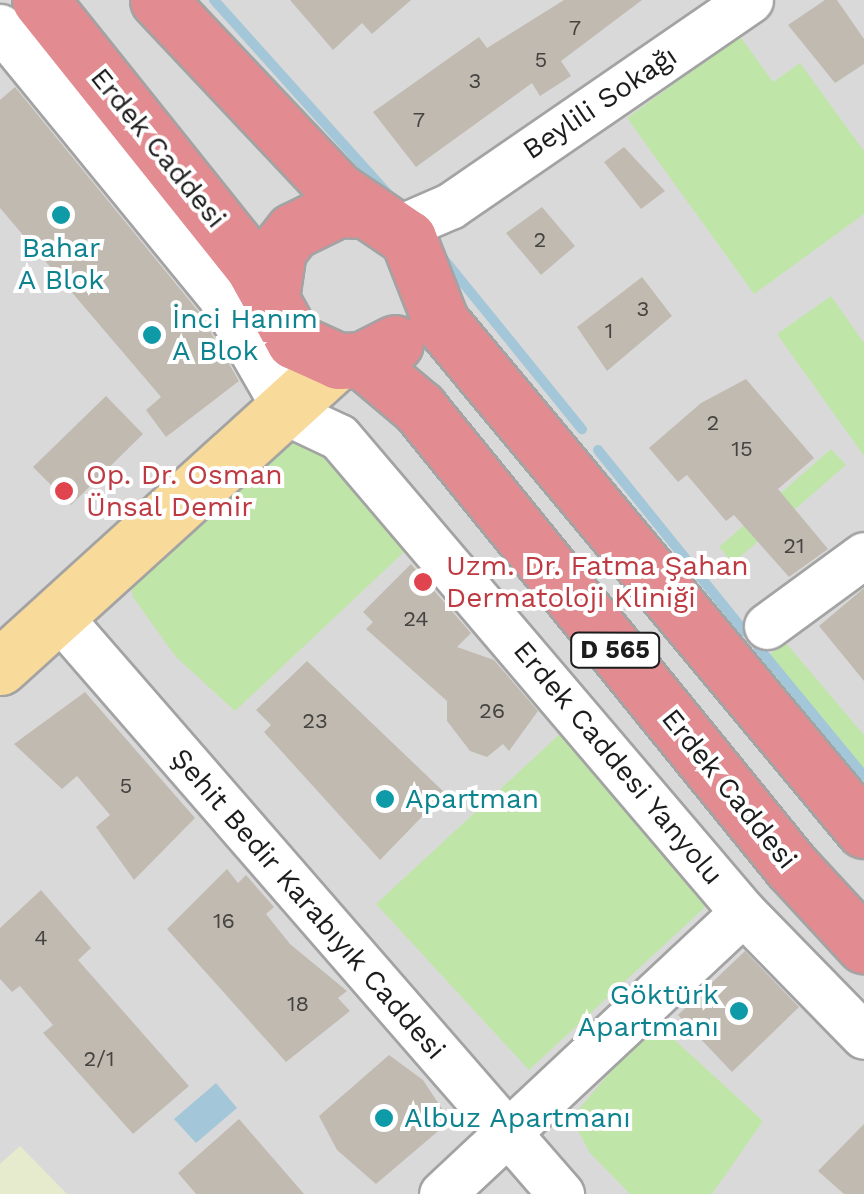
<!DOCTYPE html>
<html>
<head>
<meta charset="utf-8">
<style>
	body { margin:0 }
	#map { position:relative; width:864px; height:1194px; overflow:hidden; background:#edeae1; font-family:"Work Sans",sans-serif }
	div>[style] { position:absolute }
	.residential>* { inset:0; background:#dad9d9 }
	.farmland>* { inset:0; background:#e6ebcd }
	.grass>* { inset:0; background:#bfe6a8 }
	.water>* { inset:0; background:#a3c7d9 }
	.stream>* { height:10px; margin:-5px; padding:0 5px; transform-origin:5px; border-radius:5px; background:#a3c7d9 }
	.building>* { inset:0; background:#c1bab1 }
	.roads { filter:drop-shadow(2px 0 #a3a3a3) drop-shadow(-2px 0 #a3a3a3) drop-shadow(0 2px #a3a3a3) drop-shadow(0 -2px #a3a3a3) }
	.minor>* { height:45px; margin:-22.5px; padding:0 22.5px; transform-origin:22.5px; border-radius:22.5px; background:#fff }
	.major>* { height:55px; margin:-27.5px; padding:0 27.5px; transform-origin:27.5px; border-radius:27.5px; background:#f8da9b }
	.highway>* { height:55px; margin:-27.5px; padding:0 27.5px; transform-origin:27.5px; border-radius:27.5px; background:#e28b91 }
	.dots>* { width:28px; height:28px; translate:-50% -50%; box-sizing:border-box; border:5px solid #fff; border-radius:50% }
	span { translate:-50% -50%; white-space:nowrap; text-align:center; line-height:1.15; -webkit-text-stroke:8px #fff; paint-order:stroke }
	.number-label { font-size:22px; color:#454441 }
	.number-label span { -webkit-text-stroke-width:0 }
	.shield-label span { padding:2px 8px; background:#fff; border:2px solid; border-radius:8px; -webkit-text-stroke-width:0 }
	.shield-label { font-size:25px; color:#1c1c1c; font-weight:700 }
	.street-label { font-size:28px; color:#1c1c1c }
	.culture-label { font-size:28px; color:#0d838f }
	.left { translate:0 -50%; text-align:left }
	.right { translate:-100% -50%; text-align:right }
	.health-label { font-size:28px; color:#be3a42 }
</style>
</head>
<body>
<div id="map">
	<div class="residential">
		<i style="clip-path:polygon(0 0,864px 0,864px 1194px,0 1194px)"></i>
	</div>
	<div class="farmland">
		<i style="clip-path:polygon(20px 1146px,67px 1194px,0 1194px,0 1164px)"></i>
	</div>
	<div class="grass">
		<i style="clip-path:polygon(740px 36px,773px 82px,800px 63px,864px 151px,864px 214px,754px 294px,627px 118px)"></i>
		<i style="clip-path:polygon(831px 296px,864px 343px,864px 456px,777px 334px)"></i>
		<i style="clip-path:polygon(286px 421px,420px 537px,235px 711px,176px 657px,133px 597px,129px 574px)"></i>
		<i style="clip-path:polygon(831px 449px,846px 465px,733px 563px,719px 547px)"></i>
		<i style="clip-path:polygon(786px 643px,864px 735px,864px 809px,748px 669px)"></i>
		<i style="clip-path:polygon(563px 731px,716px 897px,529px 1070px,376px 904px)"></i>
		<i style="clip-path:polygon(654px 1021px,763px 1121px,712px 1194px,630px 1194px,590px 1153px,571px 1118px)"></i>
	</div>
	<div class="water">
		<i style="clip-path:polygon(216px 1083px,237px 1108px,196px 1143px,174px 1119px)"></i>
	</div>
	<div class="stream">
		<i style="left:214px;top:0;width:263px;rotate:48.1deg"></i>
		<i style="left:442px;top:257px;width:222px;rotate:50.9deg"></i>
		<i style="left:598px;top:450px;width:234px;rotate:51.1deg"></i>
		<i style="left:758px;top:647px;width:167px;rotate:50.6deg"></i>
	</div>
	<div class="building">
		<i style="clip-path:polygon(290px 0,411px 0,372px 34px,362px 23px,333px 50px)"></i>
		<i style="clip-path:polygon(564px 0,642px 0,561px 61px,571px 76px,540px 96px,532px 83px,416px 167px,373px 112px,479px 37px,487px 48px)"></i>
		<i style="clip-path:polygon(825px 0,837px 0,864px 39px,864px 64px,835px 83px,788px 25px)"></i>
		<i style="clip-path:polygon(15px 87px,199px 312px,239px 381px,166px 437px,146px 410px,161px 397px,0 208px,0 100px)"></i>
		<i style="clip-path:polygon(624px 147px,665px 191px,641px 209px,604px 162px)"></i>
		<i style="clip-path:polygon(542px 207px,575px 246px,541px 275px,506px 233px)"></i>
		<i style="clip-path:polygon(642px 277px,672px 316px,607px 371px,577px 327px)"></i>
		<i style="clip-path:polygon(746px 379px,814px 458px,778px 489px,828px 549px,789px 577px,734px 515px,726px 521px,687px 475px,678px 482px,649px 448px,701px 403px)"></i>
		<i style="clip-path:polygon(106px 396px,143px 434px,71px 505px,33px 467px)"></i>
		<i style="clip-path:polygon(411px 564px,471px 633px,457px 647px,494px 660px,538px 711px,509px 751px,503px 744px,487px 757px,470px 751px,447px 721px,447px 701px,366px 629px,373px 622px,363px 612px)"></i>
		<i style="clip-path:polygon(864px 588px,864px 681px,819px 626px)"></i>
		<i style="clip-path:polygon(307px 661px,445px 793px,380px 860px,264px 732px,271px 725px,256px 710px)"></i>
		<i style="clip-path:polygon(85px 692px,195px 818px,134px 880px,96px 827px,110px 815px,77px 776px,62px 789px,14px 744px)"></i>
		<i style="clip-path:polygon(227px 869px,238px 883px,246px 875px,274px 907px,266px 914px,290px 944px,347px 991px,338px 998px,350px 1011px,286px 1062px,167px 929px)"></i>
		<i style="clip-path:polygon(41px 890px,91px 948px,78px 960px,189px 1086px,133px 1134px,43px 1033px,53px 1025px,20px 986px,12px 992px,0 979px,0 928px)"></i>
		<i style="clip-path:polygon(745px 951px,799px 1007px,732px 1072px,678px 1015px)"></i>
		<i style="clip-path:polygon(389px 1055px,423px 1080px,450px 1121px,376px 1184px,337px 1150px,319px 1116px)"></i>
		<i style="clip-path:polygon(239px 1119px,304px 1194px,196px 1194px,178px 1173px)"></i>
		<i style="clip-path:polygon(864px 1124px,864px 1194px,844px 1194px,818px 1171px)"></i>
	</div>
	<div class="roads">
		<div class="minor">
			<i style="left:0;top:27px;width:349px;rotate:50.7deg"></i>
			<i style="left:221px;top:297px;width:134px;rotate:60deg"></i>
			<i style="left:288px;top:413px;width:56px;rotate:25.2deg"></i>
			<i style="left:339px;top:437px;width:624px;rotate:49.62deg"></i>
			<i style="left:743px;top:912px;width:173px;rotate:45.7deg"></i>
			<i style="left:397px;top:229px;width:58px;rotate:-23.5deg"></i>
			<i style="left:450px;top:206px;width:364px;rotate:-34.5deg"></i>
			<i style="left:56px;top:613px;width:770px;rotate:49deg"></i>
			<i style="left:767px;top:626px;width:120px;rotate:-36.2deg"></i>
			<i style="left:442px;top:1194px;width:412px;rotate:-43.1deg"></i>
		</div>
		<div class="major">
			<i style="left:0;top:667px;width:456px;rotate:-42.2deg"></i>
		</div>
		<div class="highway">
			<i style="left:40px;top:0;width:342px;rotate:51.4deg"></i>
			<i style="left:253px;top:267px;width:85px;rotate:61deg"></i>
			<i style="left:294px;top:341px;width:48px;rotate:24.4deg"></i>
			<i style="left:338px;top:361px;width:24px;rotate:-2deg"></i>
			<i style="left:362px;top:360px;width:37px;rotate:-27deg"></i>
			<i style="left:158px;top:0;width:261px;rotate:46.7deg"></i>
			<i style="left:337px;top:190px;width:86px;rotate:34.1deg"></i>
			<i style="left:408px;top:238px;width:90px;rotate:68.6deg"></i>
			<i style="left:441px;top:322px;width:661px;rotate:50.22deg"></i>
			<i style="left:271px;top:298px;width:49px;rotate:-81.7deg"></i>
			<i style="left:278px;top:250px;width:24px;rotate:-52deg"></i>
			<i style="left:293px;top:231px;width:50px;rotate:-26.1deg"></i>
			<i style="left:338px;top:209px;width:27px;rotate:2deg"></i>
			<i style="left:362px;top:360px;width:75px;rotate:40.1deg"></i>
			<i style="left:419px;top:408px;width:590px;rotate:50.92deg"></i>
			<i style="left:791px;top:866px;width:108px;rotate:47.3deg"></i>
		</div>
	</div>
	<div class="dots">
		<i style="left:61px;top:215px;background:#0f9aa8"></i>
		<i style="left:152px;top:335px;background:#0f9aa8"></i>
		<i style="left:64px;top:491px;background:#e0444e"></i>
		<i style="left:423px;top:582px;background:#e0444e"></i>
		<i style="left:385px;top:799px;background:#0f9aa8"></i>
		<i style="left:739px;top:1011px;background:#0f9aa8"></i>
		<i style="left:384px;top:1118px;background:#0f9aa8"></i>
	</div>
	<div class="number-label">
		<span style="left:575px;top:28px">7</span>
		<span style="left:541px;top:60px">5</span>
		<span style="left:475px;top:81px">3</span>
		<span style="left:419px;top:120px">7</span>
		<span style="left:540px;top:240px">2</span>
		<span style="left:643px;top:309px">3</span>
		<span style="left:609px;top:331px">1</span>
		<span style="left:713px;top:423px">2</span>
		<span style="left:742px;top:449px">15</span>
		<span style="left:794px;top:546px">21</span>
		<span style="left:416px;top:619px">24</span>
		<span style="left:492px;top:711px">26</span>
		<span style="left:315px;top:721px">23</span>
		<span style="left:126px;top:786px">5</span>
		<span style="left:224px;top:921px">16</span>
		<span style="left:41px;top:938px">4</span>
		<span style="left:298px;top:1004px">18</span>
		<span style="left:99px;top:1059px">2/1</span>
	</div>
	<div class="shield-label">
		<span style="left:615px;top:650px">D 565</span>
	</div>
	<div class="street-label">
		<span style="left:600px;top:103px;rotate:-34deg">Beylili Sokağı</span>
		<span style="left:158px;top:148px;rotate:51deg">Erdek Caddesi</span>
		<span style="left:618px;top:763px;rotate:50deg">Erdek Caddesi Yanyolu</span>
		<span style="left:729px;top:789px;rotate:51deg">Erdek Caddesi</span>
		<span style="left:308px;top:904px;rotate:49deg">Şehit Bedir Karabıyık Caddesi</span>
	</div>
	<div class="culture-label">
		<span style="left:61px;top:264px">Bahar<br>A Blok</span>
		<span class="left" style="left:172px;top:335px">İnci Hanım<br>A Blok</span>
		<span class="left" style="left:405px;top:799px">Apartman</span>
		<span class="right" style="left:719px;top:1011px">Göktürk<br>Apartmanı</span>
		<span class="left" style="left:404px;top:1118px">Albuz Apartmanı</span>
	</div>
	<div class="health-label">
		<span class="left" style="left:86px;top:491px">Op. Dr. Osman<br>Ünsal Demir</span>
		<span class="left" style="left:446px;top:582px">Uzm. Dr. Fatma Şahan<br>Dermatoloji Kliniği</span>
	</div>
</div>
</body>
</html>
